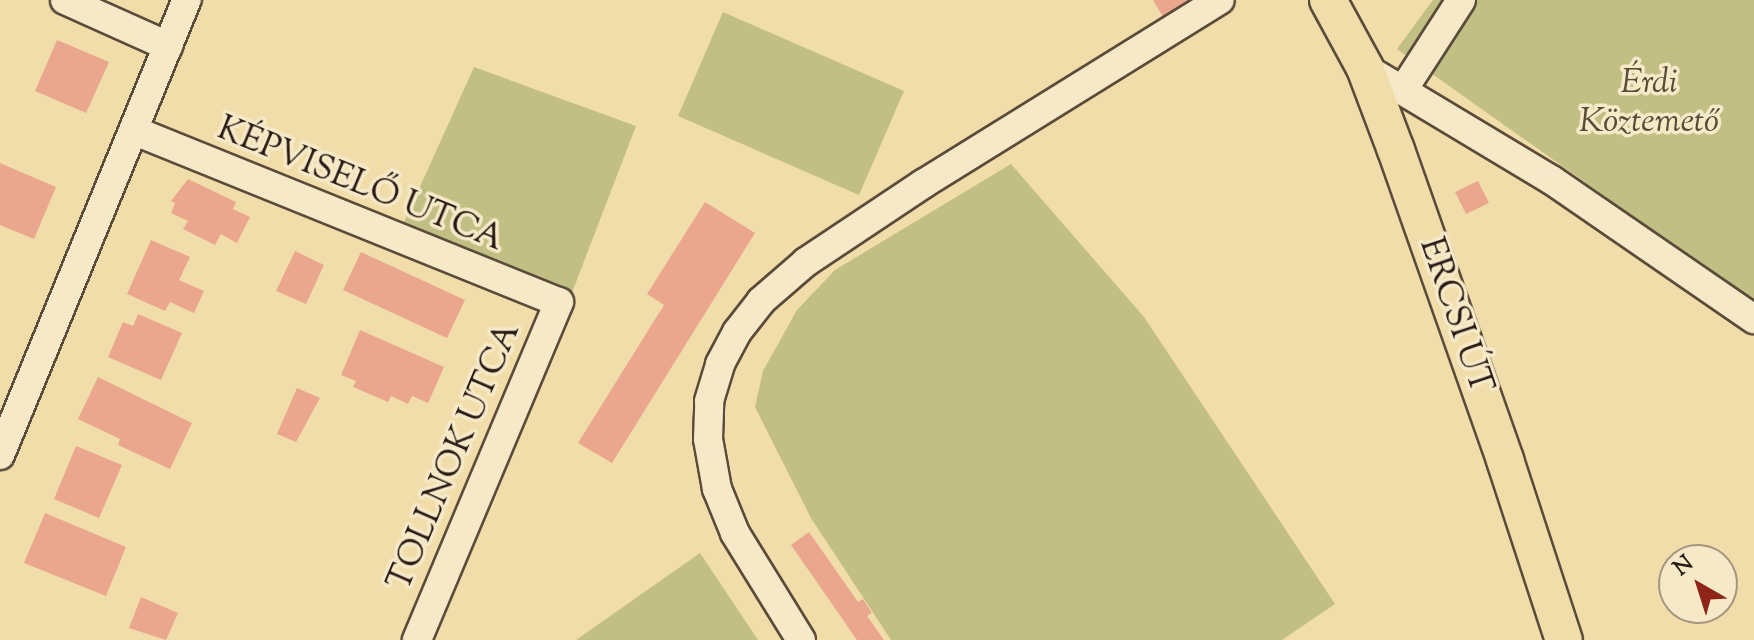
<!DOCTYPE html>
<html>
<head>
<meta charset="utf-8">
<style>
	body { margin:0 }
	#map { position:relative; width:1754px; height:640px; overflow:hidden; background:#f1ddaa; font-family:"Sorts Mill Goudy",serif }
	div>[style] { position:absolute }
	.green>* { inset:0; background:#c1bf84 }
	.building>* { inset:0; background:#eaa78d }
	.roads { filter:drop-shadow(2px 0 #5b4b3a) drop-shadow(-2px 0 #5b4b3a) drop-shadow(0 2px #5b4b3a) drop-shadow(0 -2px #5b4b3a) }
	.minor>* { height:28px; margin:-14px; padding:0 14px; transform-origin:14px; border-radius:14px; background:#f6e9c8 }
	.major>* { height:36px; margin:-18px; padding:0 18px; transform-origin:18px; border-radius:18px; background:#f1ddaa }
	span { translate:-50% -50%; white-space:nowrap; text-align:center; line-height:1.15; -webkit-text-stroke:7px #f6e9c8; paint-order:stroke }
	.park-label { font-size:34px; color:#574c36; font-style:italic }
	.street-label { font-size:34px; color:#291a15 }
	.north { position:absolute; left:1658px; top:544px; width:80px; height:80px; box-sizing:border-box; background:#f6e9c8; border:2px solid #a49680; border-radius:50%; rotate:321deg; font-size:22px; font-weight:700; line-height:32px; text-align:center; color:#291a15 }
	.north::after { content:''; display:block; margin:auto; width:28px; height:36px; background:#8f2418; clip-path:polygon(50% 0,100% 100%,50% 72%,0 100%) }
</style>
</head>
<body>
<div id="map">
	<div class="green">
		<i style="clip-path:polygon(1433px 0,1754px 0,1754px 302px,1397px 49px)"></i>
		<i style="clip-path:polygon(723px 12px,904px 91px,859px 195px,678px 116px)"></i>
		<i style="clip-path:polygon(474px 67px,636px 126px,568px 303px,400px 231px)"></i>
		<i style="clip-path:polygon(1011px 164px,1144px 317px,1335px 604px,1282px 640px,891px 640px,811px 518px,755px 407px,763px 371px,797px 310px,835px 270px)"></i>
		<i style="clip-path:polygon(700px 553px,758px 640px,576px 640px)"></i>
	</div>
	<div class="building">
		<i style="clip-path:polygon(1153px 0,1202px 0,1166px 22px)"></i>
		<i style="clip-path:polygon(57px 40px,109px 62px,86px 113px,35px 91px)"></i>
		<i style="clip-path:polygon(0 163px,56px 187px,34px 239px,0 225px)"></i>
		<i style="clip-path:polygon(188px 179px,236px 202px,233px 209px,250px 217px,237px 243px,221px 234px,215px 245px,183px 229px,188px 221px,171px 213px,175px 203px,171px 201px)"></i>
		<i style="clip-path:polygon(1478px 181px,1489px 203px,1466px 214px,1455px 192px)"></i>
		<i style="clip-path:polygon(705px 202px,755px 233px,612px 463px,578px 443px,664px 305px,647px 294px)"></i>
		<i style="clip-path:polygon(151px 240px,190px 257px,179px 280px,204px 291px,194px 313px,170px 302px,165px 311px,127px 294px)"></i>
		<i style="clip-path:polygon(295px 251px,324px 265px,306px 304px,276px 291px)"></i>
		<i style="clip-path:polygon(361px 252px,465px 300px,447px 338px,343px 290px)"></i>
		<i style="clip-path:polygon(138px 314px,182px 333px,161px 380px,108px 357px,123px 322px,133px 326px)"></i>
		<i style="clip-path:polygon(360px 330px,444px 367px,428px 403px,412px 396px,408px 404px,391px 396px,388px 402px,353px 387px,356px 381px,341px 375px)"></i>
		<i style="clip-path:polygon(98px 377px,192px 423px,170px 469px,118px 445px,120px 439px,78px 419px)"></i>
		<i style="clip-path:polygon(297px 388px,320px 398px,296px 442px,277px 434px)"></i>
		<i style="clip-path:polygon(76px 446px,122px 465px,99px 518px,54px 499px)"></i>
		<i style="clip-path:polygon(45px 513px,126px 547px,106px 596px,24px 563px)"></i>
		<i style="clip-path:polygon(809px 532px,858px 602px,863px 599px,872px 613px,867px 616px,884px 640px,857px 640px,791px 545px)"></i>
		<i style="clip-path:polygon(141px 597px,178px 613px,166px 640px,129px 628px)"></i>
	</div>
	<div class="roads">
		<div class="minor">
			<i style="left:65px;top:0;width:113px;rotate:24.1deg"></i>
			<i style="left:1365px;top:68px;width:219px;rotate:31deg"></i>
			<i style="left:1553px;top:181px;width:244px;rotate:34.5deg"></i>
			<i style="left:1403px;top:90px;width:107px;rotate:-57.2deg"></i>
			<i style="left:135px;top:131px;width:457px;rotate:22deg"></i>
			<i style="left:559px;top:302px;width:367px;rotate:112.8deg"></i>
			<i style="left:0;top:455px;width:492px;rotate:-67.7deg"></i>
			<i style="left:801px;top:640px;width:126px;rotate:-121.7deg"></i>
			<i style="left:735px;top:533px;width:48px;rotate:-112.2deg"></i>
			<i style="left:717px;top:489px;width:51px;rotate:-100.2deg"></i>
			<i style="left:708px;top:439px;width:38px;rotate:-88deg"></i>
			<i style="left:709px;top:401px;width:39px;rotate:-73deg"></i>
			<i style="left:720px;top:364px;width:36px;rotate:-62deg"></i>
			<i style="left:737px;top:332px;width:39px;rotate:-52deg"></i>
			<i style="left:761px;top:301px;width:60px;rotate:-40.9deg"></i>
			<i style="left:806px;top:262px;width:141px;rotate:-33.7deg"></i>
			<i style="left:923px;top:184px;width:349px;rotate:-31.8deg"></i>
		</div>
		<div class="major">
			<i style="left:1328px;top:0;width:77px;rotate:61.4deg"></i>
			<i style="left:1365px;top:68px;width:88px;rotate:69.3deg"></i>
			<i style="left:1396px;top:150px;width:329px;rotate:70.6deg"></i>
			<i style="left:1505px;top:460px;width:189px;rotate:71.9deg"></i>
		</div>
	</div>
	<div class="park-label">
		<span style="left:1649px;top:103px">Érdi<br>Köztemető</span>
	</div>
	<div class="street-label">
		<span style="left:360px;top:185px;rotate:22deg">KÉPVISELŐ UTCA</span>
		<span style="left:1455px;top:316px;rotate:71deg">ERCSI ÚT</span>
		<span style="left:455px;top:457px;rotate:-67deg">TOLLNOK UTCA</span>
	</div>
	<div class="north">N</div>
</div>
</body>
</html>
